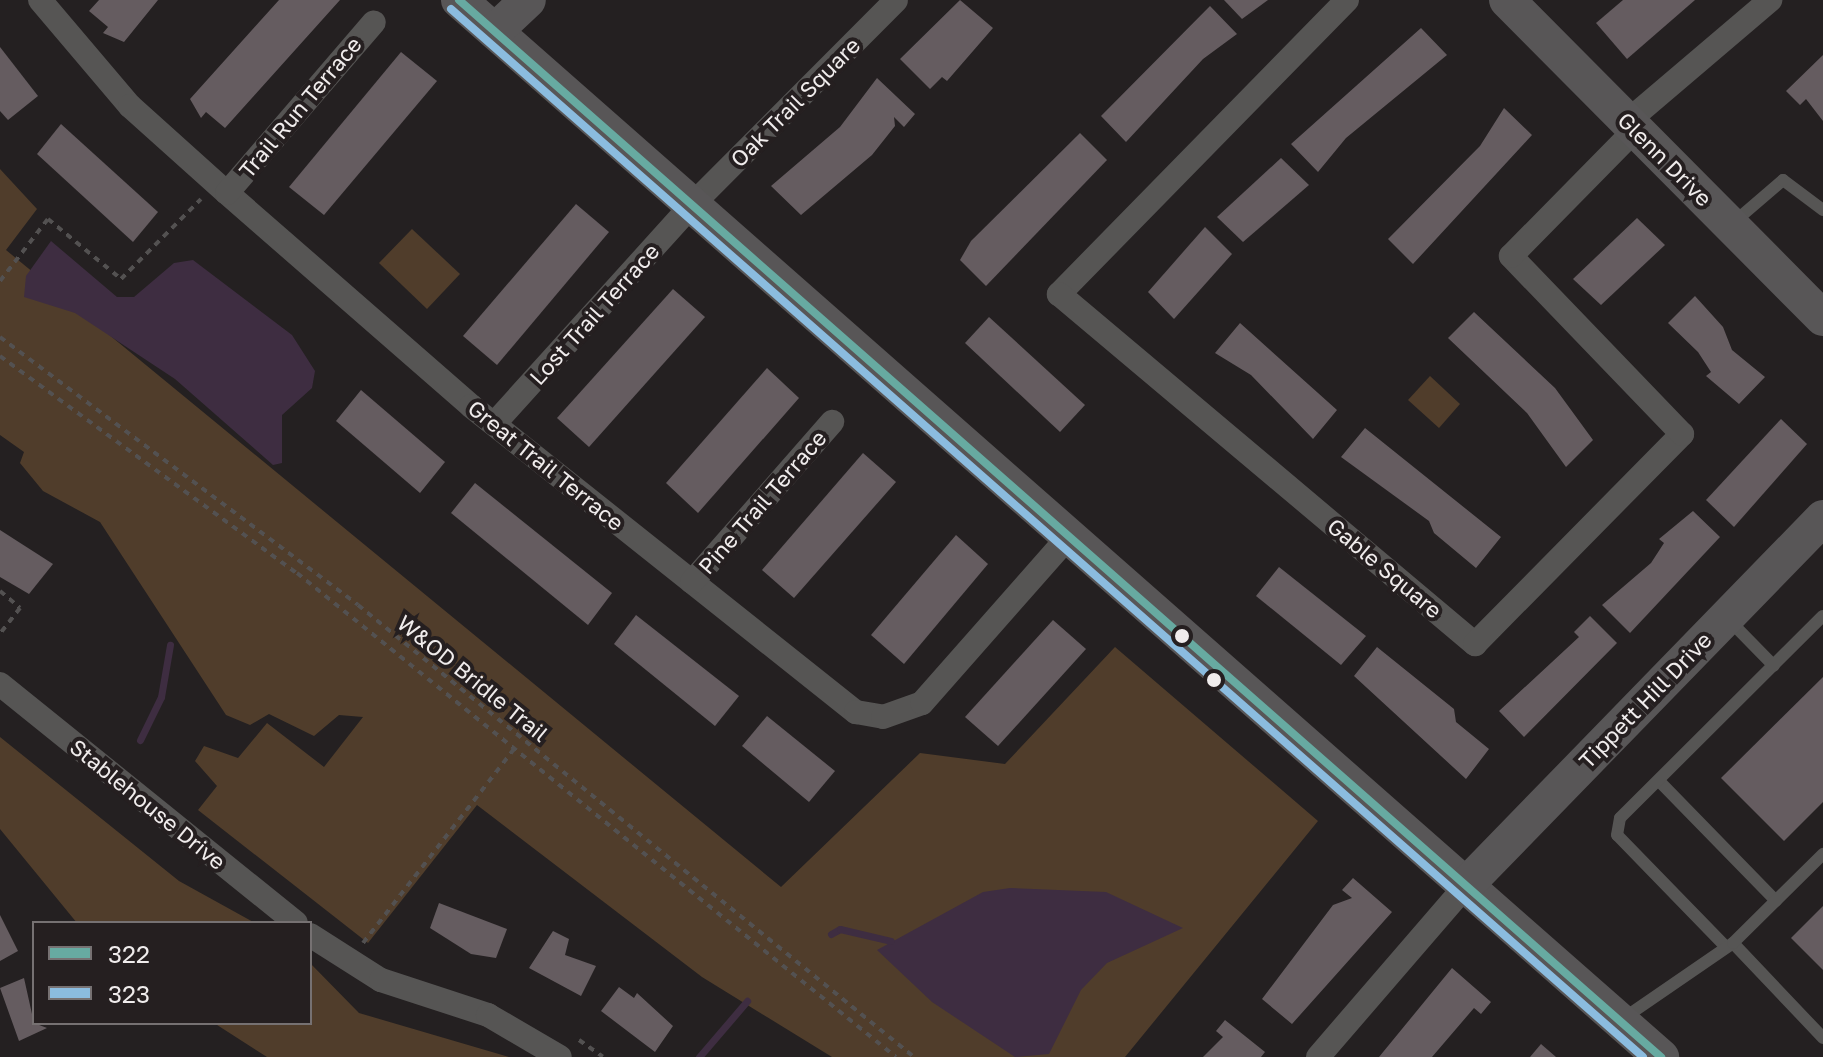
<!DOCTYPE html>
<html>
<head>
<meta charset="utf-8">
<style>
	body { margin:0 }
	#map { position:relative; width:1823px; height:1057px; overflow:hidden; background:#242021; font-family:"Golos Text",sans-serif }
	div>[style] { position:absolute }
	.green>* { inset:0; background:#503d2b }
	.water>* { inset:0; background:#3e2d41 }
	.stream>* { height:7px; margin:-3.5px; padding:0 3.5px; transform-origin:3.5px; border-radius:3.5px; background:#3e2d41 }
	.building>* { inset:0; background:#655c60 }
	.path>* { height:4px; margin-top:-2px; transform-origin:0; background:repeating-linear-gradient(90deg,#535151 0 6px,transparent 0 12px) }
	.lane>* { height:12px; margin:-6px; padding:0 6px; transform-origin:6px; border-radius:6px; background:#565554 }
	.street>* { height:24px; margin:-12px; padding:0 12px; transform-origin:12px; border-radius:12px; background:#565554 }
	.secondary>* { height:36px; margin:-18px; padding:0 18px; transform-origin:18px; border-radius:18px; background:#585657 }
	.bus-1>* { height:8px; margin:-4px; padding:0 4px; transform-origin:4px; border-radius:4px; background:#67aaa1 }
	.bus-2>* { height:8px; margin:-4px; padding:0 4px; transform-origin:4px; border-radius:4px; background:#8bbcdf }
	.dots>* { width:22px; height:22px; translate:-50% -50%; box-sizing:border-box; border:4px solid #251f20; border-radius:50% }
	span { translate:-50% -50%; white-space:nowrap; text-align:center; line-height:1.15; -webkit-text-stroke:8px #251f20; paint-order:stroke }
	.street-label { font-size:22px; color:#f0ecec }
	.legend { position:absolute; left:32px; top:921px; width:280px; height:104px; box-sizing:border-box; background:#251f20; border:2px solid #767172; margin:0; padding:10px 14px; list-style:none; font-size:24px; color:#f0ecec }
	.legend li { display:flex; align-items:center; gap:16px; height:40px }
	.legend b { width:40px; border:2px solid #767172 }
</style>
</head>
<body>
<div id="map">
	<div class="green">
		<i style="clip-path:polygon(0 169px,37px 209px,6px 250px,781px 887px,920px 753px,1005px 764px,1115px 647px,1318px 821px,1125px 1057px,832px 1057px,702px 977px,477px 805px,368px 943px,198px 810px,217px 786px,195px 761px,204px 746px,238px 758px,267px 723px,324px 767px,363px 717px,339px 715px,314px 736px,269px 714px,250px 725px,226px 715px,100px 522px,43px 491px,20px 463px,24px 452px,0 435px)"></i>
		<i style="clip-path:polygon(412px 229px,460px 274px,427px 309px,379px 263px)"></i>
		<i style="clip-path:polygon(1430px 376px,1460px 404px,1439px 428px,1408px 400px)"></i>
		<i style="clip-path:polygon(0 737px,179px 881px,255px 923px,77px 923px,0 829px)"></i>
		<i style="clip-path:polygon(310px 963px,359px 1013px,509px 1057px,267px 1057px,214px 1023px,310px 1023px)"></i>
	</div>
	<div class="water">
		<i style="clip-path:polygon(51px 241px,117px 297px,134px 297px,174px 263px,193px 260px,292px 335px,315px 371px,312px 388px,282px 415px,282px 463px,273px 465px,175px 379px,75px 313px,24px 297px,26px 276px)"></i>
		<i style="clip-path:polygon(1010px 888px,1106px 892px,1183px 928px,1107px 963px,1081px 990px,1049px 1054px,1015px 1057px,932px 1002px,877px 950px,983px 892px)"></i>
	</div>
	<div class="stream">
		<i style="left:140px;top:740px;width:48px;rotate:-64deg"></i>
		<i style="left:161px;top:697px;width:53px;rotate:-80.2deg"></i>
		<i style="left:831px;top:934px;width:10px;rotate:-29deg"></i>
		<i style="left:840px;top:929px;width:52px;rotate:13.2deg"></i>
		<i style="left:699px;top:1057px;width:74px;rotate:-49.4deg"></i>
	</div>
	<div class="building">
		<i style="clip-path:polygon(99px 0,158px 0,124px 42px,103px 33px,108px 27px,89px 11px)"></i>
		<i style="clip-path:polygon(279px 0,340px 0,225px 128px,206px 112px,201px 118px,190px 99px)"></i>
		<i style="clip-path:polygon(960px 0,993px 28px,947px 81px,942px 77px,930px 89px,900px 59px)"></i>
		<i style="clip-path:polygon(1224px 0,1268px 0,1242px 19px)"></i>
		<i style="clip-path:polygon(1623px 0,1695px 0,1627px 59px,1596px 23px)"></i>
		<i style="clip-path:polygon(1210px 6px,1237px 34px,1203px 59px,1126px 142px,1101px 116px)"></i>
		<i style="clip-path:polygon(1421px 28px,1447px 55px,1346px 138px,1318px 172px,1291px 144px)"></i>
		<i style="clip-path:polygon(0 47px,38px 96px,8px 120px,0 111px)"></i>
		<i style="clip-path:polygon(401px 52px,437px 81px,324px 215px,289px 187px)"></i>
		<i style="clip-path:polygon(1823px 55px,1823px 121px,1806px 99px,1800px 105px,1786px 91px)"></i>
		<i style="clip-path:polygon(877px 78px,915px 114px,904px 127px,894px 117px,895px 126px,872px 155px,801px 215px,771px 186px,840px 127px)"></i>
		<i style="clip-path:polygon(1504px 108px,1532px 135px,1413px 264px,1388px 239px,1480px 146px)"></i>
		<i style="clip-path:polygon(61px 124px,158px 212px,133px 242px,37px 154px)"></i>
		<i style="clip-path:polygon(1080px 133px,1107px 160px,986px 286px,960px 260px,971px 241px)"></i>
		<i style="clip-path:polygon(1281px 158px,1309px 185px,1243px 242px,1217px 217px)"></i>
		<i style="clip-path:polygon(576px 204px,609px 232px,497px 365px,463px 336px)"></i>
		<i style="clip-path:polygon(1637px 218px,1665px 245px,1601px 305px,1573px 279px)"></i>
		<i style="clip-path:polygon(1205px 227px,1232px 254px,1174px 319px,1148px 292px)"></i>
		<i style="clip-path:polygon(673px 289px,705px 317px,589px 447px,557px 418px)"></i>
		<i style="clip-path:polygon(1695px 296px,1723px 327px,1732px 350px,1765px 377px,1739px 404px,1706px 376px,1711px 372px,1698px 352px,1668px 323px)"></i>
		<i style="clip-path:polygon(1474px 312px,1555px 388px,1593px 440px,1566px 467px,1527px 413px,1448px 338px)"></i>
		<i style="clip-path:polygon(989px 317px,1085px 405px,1060px 432px,965px 343px)"></i>
		<i style="clip-path:polygon(1240px 323px,1337px 410px,1313px 439px,1251px 375px,1215px 353px)"></i>
		<i style="clip-path:polygon(767px 368px,799px 398px,698px 513px,666px 483px)"></i>
		<i style="clip-path:polygon(361px 390px,445px 462px,420px 493px,336px 421px)"></i>
		<i style="clip-path:polygon(1781px 419px,1807px 444px,1734px 527px,1706px 500px)"></i>
		<i style="clip-path:polygon(1365px 428px,1501px 537px,1476px 568px,1434px 533px,1429px 521px,1341px 457px)"></i>
		<i style="clip-path:polygon(863px 453px,896px 482px,794px 598px,762px 570px)"></i>
		<i style="clip-path:polygon(475px 483px,612px 593px,588px 625px,451px 513px)"></i>
		<i style="clip-path:polygon(1693px 511px,1720px 537px,1630px 633px,1602px 605px,1651px 563px,1664px 543px,1659px 539px)"></i>
		<i style="clip-path:polygon(0 530px,53px 564px,29px 594px,0 577px)"></i>
		<i style="clip-path:polygon(956px 535px,988px 564px,904px 664px,871px 635px)"></i>
		<i style="clip-path:polygon(1279px 567px,1366px 636px,1341px 665px,1256px 596px)"></i>
		<i style="clip-path:polygon(636px 615px,739px 696px,715px 726px,614px 644px)"></i>
		<i style="clip-path:polygon(1590px 616px,1617px 643px,1524px 737px,1499px 711px,1579px 637px,1574px 632px)"></i>
		<i style="clip-path:polygon(1053px 620px,1086px 649px,998px 746px,965px 717px)"></i>
		<i style="clip-path:polygon(1377px 647px,1454px 709px,1456px 722px,1489px 749px,1466px 779px,1354px 676px)"></i>
		<i style="clip-path:polygon(1823px 677px,1823px 802px,1784px 841px,1721px 778px)"></i>
		<i style="clip-path:polygon(767px 716px,835px 771px,809px 802px,742px 746px)"></i>
		<i style="clip-path:polygon(1353px 878px,1392px 912px,1292px 1024px,1262px 999px,1333px 905px,1352px 898px,1342px 890px)"></i>
		<i style="clip-path:polygon(439px 903px,507px 929px,496px 958px,471px 954px,430px 928px)"></i>
		<i style="clip-path:polygon(1823px 906px,1823px 970px,1791px 938px)"></i>
		<i style="clip-path:polygon(0 915px,18px 951px,0 961px)"></i>
		<i style="clip-path:polygon(553px 931px,569px 939px,565px 955px,596px 966px,581px 996px,529px 968px)"></i>
		<i style="clip-path:polygon(1452px 968px,1491px 1002px,1481px 1014px,1474px 1008px,1432px 1057px,1379px 1057px)"></i>
		<i style="clip-path:polygon(24px 978px,34px 1023px,47px 1028px,19px 1041px,0 988px)"></i>
		<i style="clip-path:polygon(619px 987px,634px 998px,637px 993px,673px 1026px,655px 1052px,601px 1011px)"></i>
		<i style="clip-path:polygon(1225px 1020px,1265px 1052px,1261px 1057px,1203px 1057px,1223px 1037px,1216px 1031px)"></i>
		<i style="clip-path:polygon(1541px 1044px,1556px 1057px,1530px 1057px)"></i>
	</div>
	<div class="path">
		<i style="left:0;top:281px;width:78px;rotate:-52.3deg"></i>
		<i style="left:48px;top:219px;width:94px;rotate:39.4deg"></i>
		<i style="left:121px;top:279px;width:113px;rotate:-45deg"></i>
		<i style="left:0;top:337px;width:447px;rotate:36.8deg"></i>
		<i style="left:358px;top:605px;width:717px;rotate:39.11deg"></i>
		<i style="left:0;top:356px;width:368px;rotate:36.2deg"></i>
		<i style="left:297px;top:573px;width:770px;rotate:38.94deg"></i>
		<i style="left:0;top:591px;width:26px;rotate:40deg"></i>
		<i style="left:20px;top:608px;width:33px;rotate:128deg"></i>
		<i style="left:363px;top:943px;width:247px;rotate:-52.1deg"></i>
		<i style="left:579px;top:1040px;width:29px;rotate:35deg"></i>
	</div>
	<div class="lane">
		<i style="left:1733px;top:223px;width:66px;rotate:-40.7deg"></i>
		<i style="left:1783px;top:180px;width:50px;rotate:36.9deg"></i>
		<i style="left:1729px;top:620px;width:64px;rotate:45.6deg"></i>
		<i style="left:1660px;top:782px;width:166px;rotate:45.7deg"></i>
		<i style="left:1733px;top:943px;width:131px;rotate:46.5deg"></i>
		<i style="left:1726px;top:947px;width:156px;rotate:-134.2deg"></i>
		<i style="left:1617px;top:835px;width:17px;rotate:-80deg"></i>
		<i style="left:1620px;top:818px;width:286px;rotate:-44.9deg"></i>
		<i style="left:1624px;top:1018px;width:132px;rotate:-34.5deg"></i>
		<i style="left:1733px;top:943px;width:127px;rotate:-44.7deg"></i>
	</div>
	<div class="street">
		<i style="left:40px;top:0;width:139px;rotate:49.7deg"></i>
		<i style="left:130px;top:106px;width:130px;rotate:41.9deg"></i>
		<i style="left:227px;top:193px;width:324px;rotate:41.1deg"></i>
		<i style="left:471px;top:406px;width:492px;rotate:38.5deg"></i>
		<i style="left:856px;top:712px;width:27px;rotate:10deg"></i>
		<i style="left:883px;top:717px;width:41px;rotate:-19.7deg"></i>
		<i style="left:922px;top:703px;width:222px;rotate:-48.6deg"></i>
		<i style="left:1347px;top:0;width:412px;rotate:134.4deg"></i>
		<i style="left:1059px;top:294px;width:544px;rotate:40.08deg"></i>
		<i style="left:1475px;top:644px;width:295px;rotate:-45.4deg"></i>
		<i style="left:1682px;top:434px;width:247px;rotate:-133.9deg"></i>
		<i style="left:1511px;top:256px;width:178px;rotate:-45.5deg"></i>
		<i style="left:1628px;top:121px;width:187px;rotate:-40.4deg"></i>
		<i style="left:227px;top:193px;width:225px;rotate:-49.3deg"></i>
		<i style="left:494px;top:424px;width:298px;rotate:-47.9deg"></i>
		<i style="left:694px;top:203px;width:286px;rotate:-45.1deg"></i>
		<i style="left:692px;top:582px;width:213px;rotate:-48.8deg"></i>
		<i style="left:0;top:684px;width:380px;rotate:38.9deg"></i>
		<i style="left:310px;top:935px;width:84px;rotate:32.4deg"></i>
		<i style="left:381px;top:980px;width:113px;rotate:18.1deg"></i>
		<i style="left:488px;top:1015px;width:83px;rotate:30.3deg"></i>
		<i style="left:1318px;top:1057px;width:230px;rotate:-49.2deg"></i>
	</div>
	<div class="secondary">
		<i style="left:459px;top:0;width:1601px;rotate:41.33deg"></i>
		<i style="left:1507px;top:0;width:448px;rotate:45.2deg"></i>
		<i style="left:495px;top:31px;width:45px;rotate:-43.2deg"></i>
		<i style="left:1468px;top:883px;width:509px;rotate:-45.8deg"></i>
	</div>
	<div class="bus-1">
		<i style="left:459px;top:0;width:1601px;rotate:41.33deg"></i>
	</div>
	<div class="bus-2">
		<i style="left:451px;top:9px;width:1587px;rotate:41.32deg"></i>
	</div>
	<div class="dots">
		<i style="left:1182px;top:636px;background:#f0ecec"></i>
		<i style="left:1214px;top:680px;background:#f0ecec"></i>
	</div>
	<div class="street-label">
		<span style="left:795px;top:102px;rotate:-45deg">Oak Trail Square</span>
		<span style="left:300px;top:107px;rotate:-50deg">Trail Run Terrace</span>
		<span style="left:1665px;top:159px;rotate:45deg">Glenn Drive</span>
		<span style="left:594px;top:314px;rotate:-48deg">Lost Trail Terrace</span>
		<span style="left:546px;top:465px;rotate:39deg">Great Trail Terrace</span>
		<span style="left:762px;top:502px;rotate:-49deg">Pine Trail Terrace</span>
		<span style="left:1385px;top:568px;rotate:40deg">Gable Square</span>
		<span style="left:473px;top:678px;rotate:39deg">W&amp;OD Bridle Trail</span>
		<span style="left:1645px;top:700px;rotate:-46deg">Tippett Hill Drive</span>
		<span style="left:148px;top:804px;rotate:39deg">Stablehouse Drive</span>
	</div>
	<ul class="legend">
	<li><b style="height:10px;background:#67aaa1"></b>322</li>
	<li><b style="height:10px;background:#8bbcdf"></b>323</li>
	</ul>
</div>
</body>
</html>
